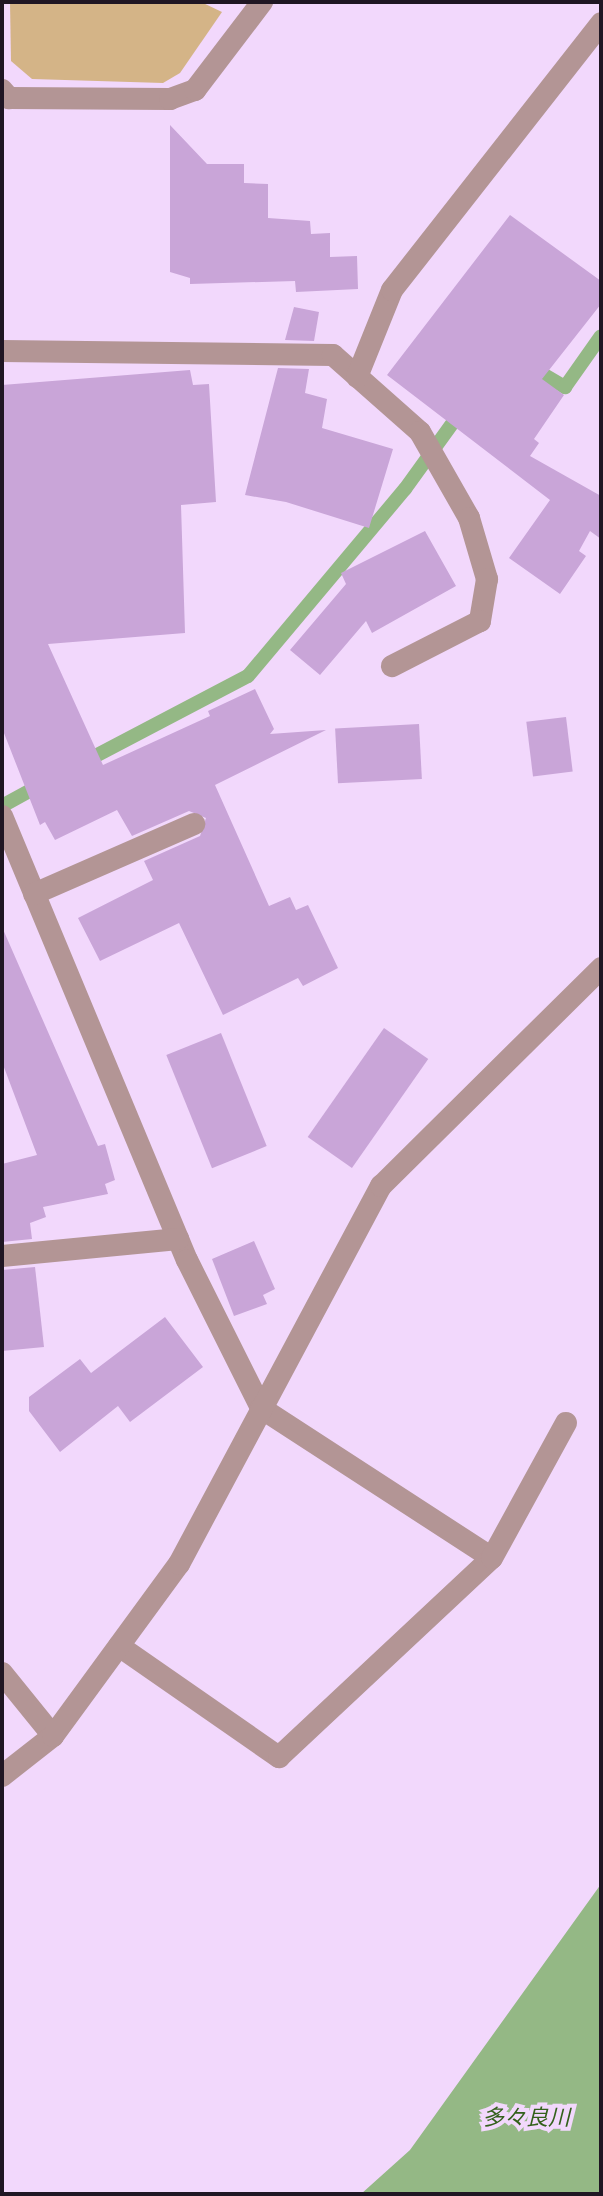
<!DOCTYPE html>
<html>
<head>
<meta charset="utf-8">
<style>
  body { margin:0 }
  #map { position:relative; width:603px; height:2196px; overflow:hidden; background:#f2d8fc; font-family:"Fira Sans Condensed","Noto Sans JP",sans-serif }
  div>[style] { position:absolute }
  .green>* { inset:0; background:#d4b487 }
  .water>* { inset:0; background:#94b885 }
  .stream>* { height:14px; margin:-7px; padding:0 7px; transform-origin:7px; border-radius:7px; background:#94b885 }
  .building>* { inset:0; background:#c9a5d8; transform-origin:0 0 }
  .minor>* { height:22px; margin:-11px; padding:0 11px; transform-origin:11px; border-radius:11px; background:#b39595 }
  span { translate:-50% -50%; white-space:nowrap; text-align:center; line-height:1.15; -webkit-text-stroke:8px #f2d8fc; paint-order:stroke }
  .water-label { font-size:22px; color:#34611c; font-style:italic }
  .frame { position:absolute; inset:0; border:4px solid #1f1623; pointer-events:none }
</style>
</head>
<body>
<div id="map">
  <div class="green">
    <i style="clip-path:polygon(10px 2px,201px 2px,222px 12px,180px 73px,163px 83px,32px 79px,11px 61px)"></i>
  </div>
  <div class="water">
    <i style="clip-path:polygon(601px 1884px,601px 2194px,361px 2194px,410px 2150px)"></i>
  </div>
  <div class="stream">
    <i style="left:529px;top:366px;width:42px;rotate:30.3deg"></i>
    <i style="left:565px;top:387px;width:62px;rotate:-54.8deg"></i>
    <i style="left:84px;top:762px;width:185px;rotate:-27.7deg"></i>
    <i style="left:248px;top:676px;width:244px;rotate:-50deg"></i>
    <i style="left:405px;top:489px;width:97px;rotate:-54.2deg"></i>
    <i style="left:2px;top:806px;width:48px;rotate:-28.7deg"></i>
  </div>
  <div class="building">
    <i style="clip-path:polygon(170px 125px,207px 164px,244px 164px,244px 183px,268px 184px,268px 218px,310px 221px,311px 234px,330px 233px,330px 257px,357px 256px,358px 289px,296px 292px,295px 281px,190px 284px,190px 278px,170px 272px)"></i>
    <i style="clip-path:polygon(510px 215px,601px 281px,601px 304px,542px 379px,564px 395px,534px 439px,539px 443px,530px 456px,601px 496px,601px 539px,590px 531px,579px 551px,586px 556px,560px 594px,509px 558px,550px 500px,387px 375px)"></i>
    <i style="clip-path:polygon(294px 307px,319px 312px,314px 341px,285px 340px)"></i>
    <i style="clip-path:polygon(278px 368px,309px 369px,305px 393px,327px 399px,322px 428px,393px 449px,369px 528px,286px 502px,245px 495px)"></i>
    <i style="clip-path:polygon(190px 370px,193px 385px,209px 384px,216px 502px,181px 505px,185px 633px,48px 644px,103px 765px,210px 716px,208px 711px,255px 689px,274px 729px,270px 734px,326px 730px,215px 785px,269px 906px,290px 897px,296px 910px,308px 905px,338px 968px,303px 986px,298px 978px,223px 1015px,179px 923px,100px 961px,78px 918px,153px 880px,144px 861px,200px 836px,206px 818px,189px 811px,132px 836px,117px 810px,55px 840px,45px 822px,40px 825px,2px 728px,2px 385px)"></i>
    <i style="clip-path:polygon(425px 531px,456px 586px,372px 633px,366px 621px,320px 675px,290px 650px,346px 584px,341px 573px)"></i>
    <i style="left:566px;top:717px;width:55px;height:40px;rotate:83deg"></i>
    <i style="left:419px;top:724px;width:55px;height:84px;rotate:87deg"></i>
    <i style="clip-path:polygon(2px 927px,98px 1146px,105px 1144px,115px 1180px,105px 1184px,108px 1194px,43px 1207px,46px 1217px,30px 1223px,32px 1239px,2px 1242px,2px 1164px,37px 1155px,2px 1062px)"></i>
    <i style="left:384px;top:1028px;width:54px;height:133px;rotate:35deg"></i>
    <i style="left:221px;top:1033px;width:122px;height:59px;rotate:68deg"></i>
    <i style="clip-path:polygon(254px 1241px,275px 1289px,263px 1295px,267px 1304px,234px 1316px,212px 1259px)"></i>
    <i style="clip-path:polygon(35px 1267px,44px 1347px,2px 1351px,2px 1270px)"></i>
    <i style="clip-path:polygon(165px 1317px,203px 1367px,130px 1422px,118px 1406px,60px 1452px,29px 1411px,29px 1397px,80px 1359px,91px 1373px)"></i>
  </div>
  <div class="minor">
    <i style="left:2px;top:90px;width:11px;rotate:49deg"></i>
    <i style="left:9px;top:98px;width:161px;rotate:0.4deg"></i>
    <i style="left:170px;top:99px;width:27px;rotate:-20deg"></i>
    <i style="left:195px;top:90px;width:111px;rotate:-52.7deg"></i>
    <i style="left:2px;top:351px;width:331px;rotate:0.7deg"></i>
    <i style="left:333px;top:355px;width:116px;rotate:41.5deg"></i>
    <i style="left:420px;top:432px;width:99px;rotate:60.3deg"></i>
    <i style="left:469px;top:518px;width:64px;rotate:73.6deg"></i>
    <i style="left:487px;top:579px;width:43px;rotate:99.5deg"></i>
    <i style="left:480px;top:621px;width:99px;rotate:152.9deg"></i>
    <i style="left:357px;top:377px;width:94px;rotate:-68.1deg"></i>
    <i style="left:392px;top:290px;width:339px;rotate:-51.9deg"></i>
    <i style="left:2px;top:816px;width:481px;rotate:67.4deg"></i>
    <i style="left:187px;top:1260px;width:165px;rotate:63.4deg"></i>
    <i style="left:261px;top:1408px;width:275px;rotate:33deg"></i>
    <i style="left:34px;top:894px;width:175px;rotate:-23.6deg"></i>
    <i style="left:2px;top:1256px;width:177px;rotate:-5.5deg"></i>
    <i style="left:119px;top:1646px;width:195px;rotate:34.8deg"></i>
    <i style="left:279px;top:1757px;width:291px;rotate:-43.1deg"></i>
    <i style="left:492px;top:1558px;width:154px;rotate:-61.3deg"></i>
    <i style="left:2px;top:1673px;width:81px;rotate:51deg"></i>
    <i style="left:2px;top:1776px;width:65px;rotate:-38.1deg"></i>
    <i style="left:53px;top:1736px;width:213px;rotate:-53.8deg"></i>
    <i style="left:179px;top:1564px;width:429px;rotate:-61.9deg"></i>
    <i style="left:381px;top:1186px;width:310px;rotate:-44.7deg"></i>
  </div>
  <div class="water-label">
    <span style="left:526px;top:2118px">多々良川</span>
  </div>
  <div class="frame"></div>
</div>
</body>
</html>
